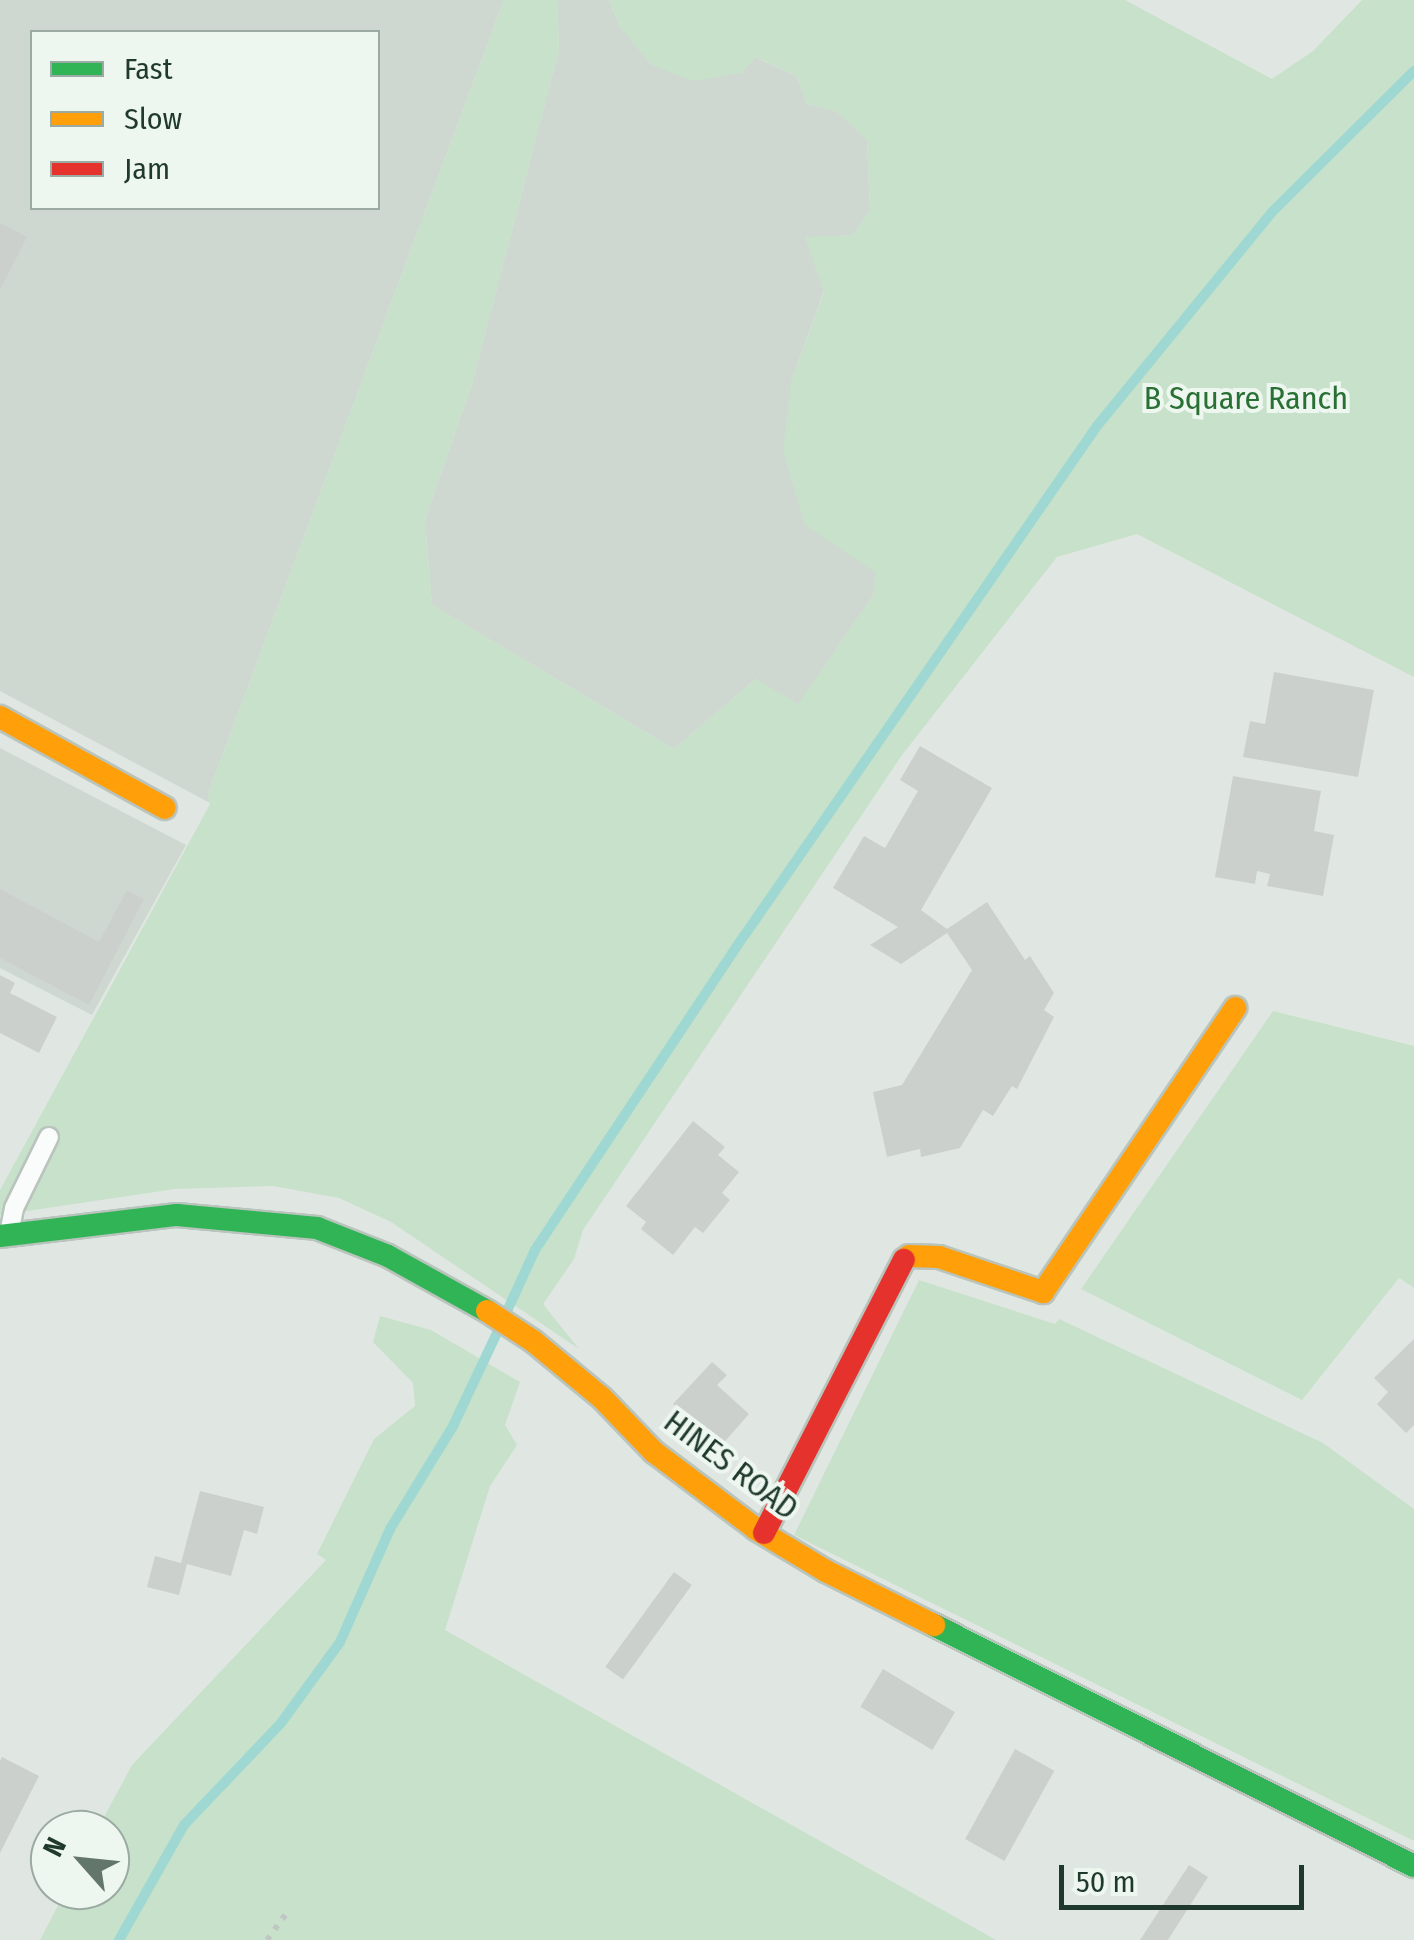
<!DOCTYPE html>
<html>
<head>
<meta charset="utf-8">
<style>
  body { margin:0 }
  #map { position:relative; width:1414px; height:1940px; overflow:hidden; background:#e0e7e2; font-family:"Fira Sans Condensed",sans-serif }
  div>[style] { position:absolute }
  .built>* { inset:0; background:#ced8d1 }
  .green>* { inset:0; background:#c8e1ca }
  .stream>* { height:10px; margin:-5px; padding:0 5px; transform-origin:5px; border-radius:5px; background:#9fd8d3 }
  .building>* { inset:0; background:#cbd0cd; transform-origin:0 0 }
  .path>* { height:6px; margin-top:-3px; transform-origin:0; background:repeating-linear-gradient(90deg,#bfc7c3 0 5px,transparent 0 13px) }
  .roads { filter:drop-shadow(2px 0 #b9c4bd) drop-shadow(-2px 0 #b9c4bd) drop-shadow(0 2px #b9c4bd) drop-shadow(0 -2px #b9c4bd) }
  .lane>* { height:18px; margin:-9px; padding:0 9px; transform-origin:9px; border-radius:9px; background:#fafbfb }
  .fast>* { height:22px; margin:-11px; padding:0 11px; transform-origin:11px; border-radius:11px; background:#30b455 }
  .slow>* { height:22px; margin:-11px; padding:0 11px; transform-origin:11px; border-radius:11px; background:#ff9f0a }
  .jam>* { height:22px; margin:-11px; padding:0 11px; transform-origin:11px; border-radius:11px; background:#e5322d }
  span { translate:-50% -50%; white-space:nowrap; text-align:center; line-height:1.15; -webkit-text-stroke:8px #eef6f0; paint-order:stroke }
  .park-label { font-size:32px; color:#297035 }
  .street-label { font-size:32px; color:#1f392c }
  .legend { position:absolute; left:30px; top:30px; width:350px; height:180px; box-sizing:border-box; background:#eef6f0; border:2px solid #9baaa2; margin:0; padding:12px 18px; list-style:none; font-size:30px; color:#1f392c }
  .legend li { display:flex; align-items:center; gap:20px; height:50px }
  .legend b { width:50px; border:2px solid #9baaa2 }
  .north { position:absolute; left:30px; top:1810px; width:100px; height:100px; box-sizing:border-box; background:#eef6f0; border:2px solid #9baaa2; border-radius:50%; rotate:297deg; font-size:28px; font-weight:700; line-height:40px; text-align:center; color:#1f392c }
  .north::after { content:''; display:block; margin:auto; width:35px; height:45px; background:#63766c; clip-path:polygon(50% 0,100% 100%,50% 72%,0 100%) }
  .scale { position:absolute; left:1059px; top:1865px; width:245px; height:45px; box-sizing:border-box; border:5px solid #1f392c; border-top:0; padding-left:12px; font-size:30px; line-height:35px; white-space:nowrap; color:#1f392c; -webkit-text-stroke:8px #eef6f0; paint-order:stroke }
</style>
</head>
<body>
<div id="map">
  <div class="built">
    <i style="clip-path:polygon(evenodd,0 0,504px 0,208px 794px,210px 803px,0 691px,0 0,32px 32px,378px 32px,378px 208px,32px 208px,32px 32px)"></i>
    <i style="clip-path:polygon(557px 0,609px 0,620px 27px,741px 73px,755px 57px,797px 76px,807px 104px,836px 111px,867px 139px,870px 210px,853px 235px,806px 238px,824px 291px,791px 382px,806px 525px,877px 573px,873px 596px,798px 705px,756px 679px,674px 749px,432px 605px,425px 520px,472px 384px,559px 50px)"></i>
    <i style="clip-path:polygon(0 748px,186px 845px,92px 1015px,0 968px)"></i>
  </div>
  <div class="green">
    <i style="clip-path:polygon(504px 0,557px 0,559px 50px,472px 384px,425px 520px,432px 605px,674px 749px,756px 679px,798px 704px,873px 596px,876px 573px,805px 525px,783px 451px,791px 382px,824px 292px,805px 237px,853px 235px,870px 210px,867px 140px,836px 111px,807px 104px,797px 76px,756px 57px,741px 73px,693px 81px,650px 64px,620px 27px,609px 0,1125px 0,1272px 79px,1313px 51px,1362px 0,1414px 0,1414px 677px,1137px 534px,1057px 557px,902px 755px,583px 1230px,574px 1259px,543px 1304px,579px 1349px,391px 1222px,339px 1198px,273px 1186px,175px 1189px,0 1215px,0 1190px,210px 804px,208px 794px)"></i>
    <i style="clip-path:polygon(1273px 1011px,1414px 1046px,1414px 1288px,1399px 1278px,1302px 1400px,1081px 1289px)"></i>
    <i style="clip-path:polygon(919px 1280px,1055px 1324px,1059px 1319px,1323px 1443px,1414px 1509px,1414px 1841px,794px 1535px)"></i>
    <i style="clip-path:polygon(380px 1316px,431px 1330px,520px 1382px,505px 1425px,517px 1445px,490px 1486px,445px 1630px,996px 1940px,40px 1940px,66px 1890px,110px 1890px,110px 1830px,97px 1830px,132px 1765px,326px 1560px,317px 1554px,374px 1439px,415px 1406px,413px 1383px,373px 1342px)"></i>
  </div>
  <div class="stream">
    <i style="left:508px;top:1309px;width:65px;rotate:-65.4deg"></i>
    <i style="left:535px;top:1250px;width:377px;rotate:-56.4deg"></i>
    <i style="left:744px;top:936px;width:620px;rotate:-55.31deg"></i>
    <i style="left:1097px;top:426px;width:276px;rotate:-50.7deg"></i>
    <i style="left:1272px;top:212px;width:200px;rotate:-44.8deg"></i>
    <i style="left:119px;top:1940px;width:132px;rotate:-60.5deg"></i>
    <i style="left:184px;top:1825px;width:141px;rotate:-46.4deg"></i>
    <i style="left:281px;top:1723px;width:100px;rotate:-53.9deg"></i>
    <i style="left:340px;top:1642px;width:124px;rotate:-66.1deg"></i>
    <i style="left:390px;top:1529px;width:121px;rotate:-58.5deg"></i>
    <i style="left:453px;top:1426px;width:103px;rotate:-64.7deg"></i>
  </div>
  <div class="building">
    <i style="clip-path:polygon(0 223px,27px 237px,0 290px)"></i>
    <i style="clip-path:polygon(1274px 672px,1374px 690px,1358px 777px,1243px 757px,1250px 721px,1265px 724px)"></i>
    <i style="clip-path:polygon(920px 746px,992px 788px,921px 910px,947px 929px,987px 902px,1025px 960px,1030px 956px,1054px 993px,1044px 1010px,1054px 1017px,1017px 1089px,1012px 1086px,993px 1116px,983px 1110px,960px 1148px,921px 1157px,920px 1149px,887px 1157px,873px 1092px,902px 1085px,972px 970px,947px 933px,901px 964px,870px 945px,898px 927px,833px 888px,864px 836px,885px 848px,918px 791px,900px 780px)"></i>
    <i style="clip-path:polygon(1233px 776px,1321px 791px,1314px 831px,1334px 835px,1323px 896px,1267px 886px,1270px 874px,1257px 871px,1255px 884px,1215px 877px)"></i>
    <i style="clip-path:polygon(0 889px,99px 942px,127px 890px,144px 899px,89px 1005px,0 958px)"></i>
    <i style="clip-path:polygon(0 975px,15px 983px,10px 993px,57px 1017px,39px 1053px,0 1033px)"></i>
    <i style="clip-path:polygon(693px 1121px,725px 1147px,718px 1155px,739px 1172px,722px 1193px,730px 1200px,703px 1233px,695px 1227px,673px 1255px,641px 1229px,646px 1222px,626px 1206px)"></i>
    <i style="clip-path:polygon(1414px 1339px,1414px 1425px,1406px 1433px,1377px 1404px,1388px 1392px,1374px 1378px)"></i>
    <i style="clip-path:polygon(712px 1362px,727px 1375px,717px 1385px,749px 1414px,720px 1447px,702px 1431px,693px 1441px,679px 1429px,688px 1418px,673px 1404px)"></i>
    <i style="clip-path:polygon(200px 1491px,264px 1507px,257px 1534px,244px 1530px,231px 1576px,187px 1564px,179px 1595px,147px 1587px,155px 1556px,181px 1563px)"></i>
    <i style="left:674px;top:1572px;width:22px;height:117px;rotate:36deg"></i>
    <i style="left:883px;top:1669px;width:84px;height:44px;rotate:31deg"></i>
    <i style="left:1015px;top:1749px;width:45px;height:103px;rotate:29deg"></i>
    <i style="clip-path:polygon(2px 1757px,39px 1776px,0 1853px,0 1761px)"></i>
    <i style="clip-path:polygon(1189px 1865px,1208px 1877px,1168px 1940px,1140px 1940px)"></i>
  </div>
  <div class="path">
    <i style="left:267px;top:1940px;width:31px;rotate:-54deg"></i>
  </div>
  <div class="roads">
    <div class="lane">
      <i style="left:9px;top:1234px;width:26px;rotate:-79deg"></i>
      <i style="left:14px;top:1208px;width:79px;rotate:-63.8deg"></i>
    </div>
    <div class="fast">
      <i style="left:0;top:1236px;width:178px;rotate:-6.8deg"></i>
      <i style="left:177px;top:1215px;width:141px;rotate:5.3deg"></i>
      <i style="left:317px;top:1228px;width:76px;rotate:21.5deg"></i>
      <i style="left:388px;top:1256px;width:113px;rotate:29.1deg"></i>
      <i style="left:934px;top:1625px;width:537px;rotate:26.66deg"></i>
    </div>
    <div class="slow">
      <i style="left:0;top:717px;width:188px;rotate:28.9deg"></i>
      <i style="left:904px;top:1260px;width:6px;rotate:-39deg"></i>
      <i style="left:909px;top:1256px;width:30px;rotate:2deg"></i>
      <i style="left:939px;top:1257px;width:110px;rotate:18.6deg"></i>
      <i style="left:1043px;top:1292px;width:343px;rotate:-55.9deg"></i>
      <i style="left:487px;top:1311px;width:55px;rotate:33.1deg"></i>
      <i style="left:533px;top:1341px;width:89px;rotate:39.6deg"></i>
      <i style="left:602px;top:1398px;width:75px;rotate:46.1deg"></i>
      <i style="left:654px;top:1452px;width:128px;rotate:37deg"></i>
      <i style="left:756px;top:1529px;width:82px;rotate:31deg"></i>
      <i style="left:826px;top:1571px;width:121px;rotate:26.6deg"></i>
    </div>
    <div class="jam">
      <i style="left:764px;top:1533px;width:307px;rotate:-62.9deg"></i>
    </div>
  </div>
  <div class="park-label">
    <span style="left:1246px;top:398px">B Square Ranch</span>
  </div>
  <div class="street-label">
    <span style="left:731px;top:1465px;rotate:37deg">HINES ROAD</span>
  </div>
  <ul class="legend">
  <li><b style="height:12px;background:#30b455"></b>Fast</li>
  <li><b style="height:12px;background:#ff9f0a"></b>Slow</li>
  <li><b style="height:12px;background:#e5322d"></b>Jam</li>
  </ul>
  <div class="north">N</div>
  <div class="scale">50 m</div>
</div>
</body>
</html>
